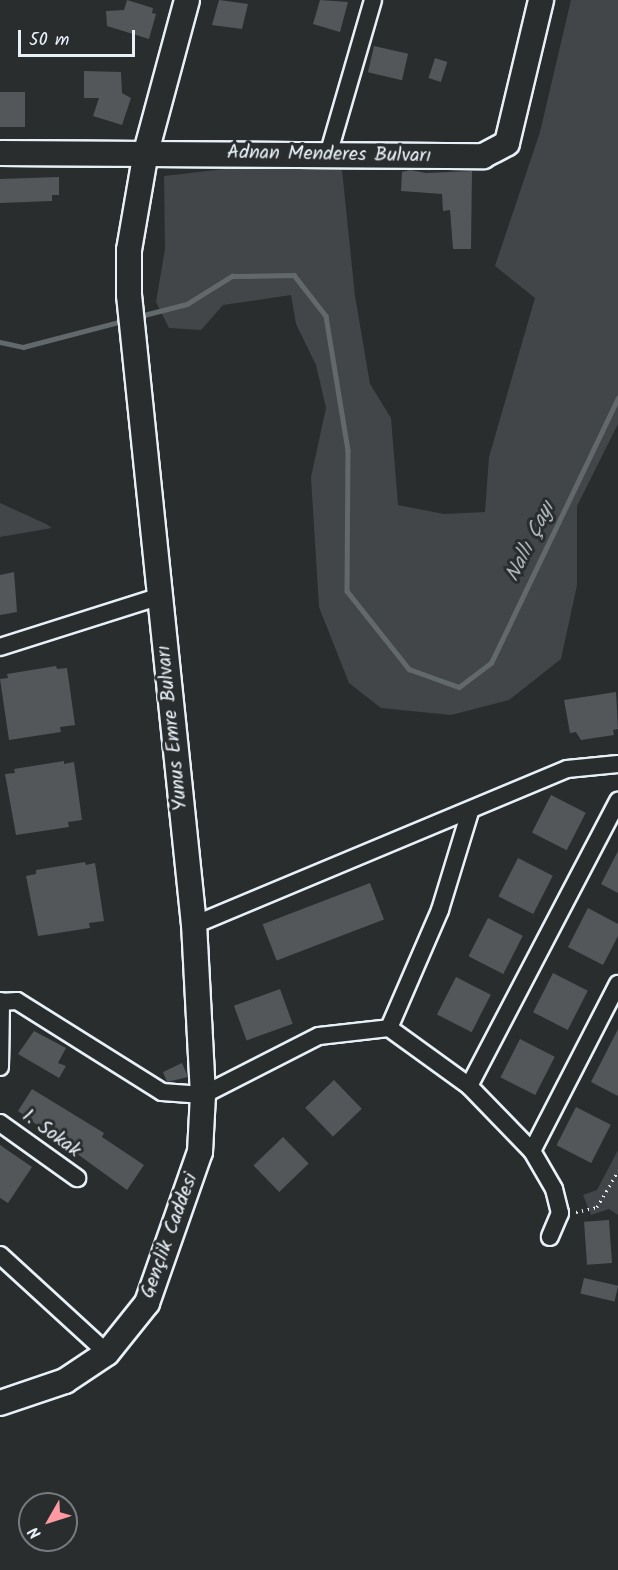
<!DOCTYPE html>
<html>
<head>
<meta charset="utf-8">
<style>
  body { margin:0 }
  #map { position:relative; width:618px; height:1570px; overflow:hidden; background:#2a2d2e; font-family:Kalam,sans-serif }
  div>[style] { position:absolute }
  .green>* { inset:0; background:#424648 }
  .stream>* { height:4.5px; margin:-2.25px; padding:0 2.25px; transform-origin:2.25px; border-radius:2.25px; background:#63686b }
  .building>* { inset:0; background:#535759; transform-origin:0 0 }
  .path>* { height:3px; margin-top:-1.5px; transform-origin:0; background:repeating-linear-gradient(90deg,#e8f1f8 0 1.5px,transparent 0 6px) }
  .roads { filter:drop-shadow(2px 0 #e8f1f8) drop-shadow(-2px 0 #e8f1f8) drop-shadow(0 2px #e8f1f8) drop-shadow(0 -2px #e8f1f8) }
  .street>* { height:16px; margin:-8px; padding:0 8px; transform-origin:8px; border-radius:8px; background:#2a2d2e }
  .secondary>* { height:24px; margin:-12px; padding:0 12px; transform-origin:12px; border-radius:12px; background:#2a2d2e }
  span { translate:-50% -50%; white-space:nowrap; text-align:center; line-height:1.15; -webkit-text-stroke:6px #2a2d2e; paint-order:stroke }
  .street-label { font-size:20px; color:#e8f1f8 }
  .water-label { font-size:21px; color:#acb3b9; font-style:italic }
  .north { position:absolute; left:18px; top:1492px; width:60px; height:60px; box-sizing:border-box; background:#2a2d2e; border:2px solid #767b7f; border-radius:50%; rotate:231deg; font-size:16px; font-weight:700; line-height:24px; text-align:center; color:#e8f1f8 }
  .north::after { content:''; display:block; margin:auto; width:21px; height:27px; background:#ff9aa2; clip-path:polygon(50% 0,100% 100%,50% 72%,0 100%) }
  .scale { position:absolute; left:18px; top:30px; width:117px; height:27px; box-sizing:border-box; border:3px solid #e8f1f8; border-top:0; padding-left:8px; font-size:18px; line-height:21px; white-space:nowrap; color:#e8f1f8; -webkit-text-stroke:4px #2a2d2e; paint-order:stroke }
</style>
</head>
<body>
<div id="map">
  <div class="green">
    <i style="clip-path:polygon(571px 0,618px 0,618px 424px,577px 506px,577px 585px,561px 659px,509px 700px,451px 715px,381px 708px,349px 683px,319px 607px,311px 477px,326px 408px,316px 365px,296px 324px,291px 295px,223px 305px,201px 330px,169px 328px,156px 302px,165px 249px,164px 176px,251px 166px,342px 170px,355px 296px,370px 384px,391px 418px,398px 505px,444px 514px,485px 512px,489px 457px,535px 298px,495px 266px,540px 132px)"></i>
    <i style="clip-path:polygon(0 503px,46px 524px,52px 528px,0 537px)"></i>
    <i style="clip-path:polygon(618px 1150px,618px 1215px,609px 1209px,591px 1215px,583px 1195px,597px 1190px)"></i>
  </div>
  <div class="stream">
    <i style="left:140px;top:316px;width:49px;rotate:-14.3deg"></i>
    <i style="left:187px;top:304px;width:53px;rotate:-31.9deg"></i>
    <i style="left:232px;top:276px;width:62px;rotate:-0.9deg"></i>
    <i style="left:294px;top:275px;width:52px;rotate:52deg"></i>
    <i style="left:326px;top:316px;width:136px;rotate:80.7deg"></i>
    <i style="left:348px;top:450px;width:141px;rotate:90.4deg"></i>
    <i style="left:347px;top:591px;width:100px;rotate:51.5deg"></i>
    <i style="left:409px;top:669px;width:53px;rotate:19.8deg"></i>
    <i style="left:459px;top:687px;width:40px;rotate:-37deg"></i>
    <i style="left:491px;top:663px;width:294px;rotate:-64.4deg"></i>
    <i style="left:0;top:342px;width:24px;rotate:12deg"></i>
    <i style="left:23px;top:347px;width:103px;rotate:-14.6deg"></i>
  </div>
  <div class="building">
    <i style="clip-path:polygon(127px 0,153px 8px,152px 13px,156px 14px,149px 39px,107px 26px,106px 11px,124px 10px)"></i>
    <i style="clip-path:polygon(219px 0,248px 4px,242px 29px,212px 25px)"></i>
    <i style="clip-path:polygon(320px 0,348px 2px,340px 32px,313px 24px)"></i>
    <i style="left:374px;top:46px;width:35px;height:27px;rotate:13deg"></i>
    <i style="left:435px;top:58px;width:13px;height:21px;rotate:18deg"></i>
    <i style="clip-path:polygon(84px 71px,121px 72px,122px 93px,131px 98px,122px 125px,93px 116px,99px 98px,84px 98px)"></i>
    <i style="left:0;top:92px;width:25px;height:35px"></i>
    <i style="clip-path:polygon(410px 170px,426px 173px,472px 171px,471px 249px,453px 249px,450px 210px,443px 211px,442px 194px,401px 191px,402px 172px)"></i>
    <i style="clip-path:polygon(59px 177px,59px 195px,52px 195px,52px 201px,0 203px,0 179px)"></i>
    <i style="clip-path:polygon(14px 572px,17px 612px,0 615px,0 575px)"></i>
    <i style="clip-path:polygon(56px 666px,57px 669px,67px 668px,75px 725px,60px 727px,61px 732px,9px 740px,0 679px,8px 678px,7px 674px)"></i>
    <i style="clip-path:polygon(616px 692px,618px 729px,613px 730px,614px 735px,581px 740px,576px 732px,570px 733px,564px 700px)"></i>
    <i style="clip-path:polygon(64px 761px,64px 764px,74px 762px,82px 820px,68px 822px,69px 827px,16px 835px,5px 774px,15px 773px,14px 769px)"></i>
    <i style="left:551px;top:795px;width:39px;height:42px;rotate:27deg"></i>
    <i style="clip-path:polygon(618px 851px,618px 893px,601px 884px)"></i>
    <i style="left:518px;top:858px;width:39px;height:43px;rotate:27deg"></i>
    <i style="clip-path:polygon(85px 862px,86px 865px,95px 863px,104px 921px,89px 923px,90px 928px,38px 936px,26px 876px,36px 874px,36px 870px)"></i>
    <i style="left:370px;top:883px;width:39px;height:115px;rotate:69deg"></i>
    <i style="clip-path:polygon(588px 908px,618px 924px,618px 936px,603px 965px,568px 947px)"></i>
    <i style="left:488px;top:918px;width:39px;height:43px;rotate:27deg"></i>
    <i style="left:553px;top:973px;width:39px;height:44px;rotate:27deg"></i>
    <i style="left:456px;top:977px;width:39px;height:42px;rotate:27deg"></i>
    <i style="left:280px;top:989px;width:37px;height:49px;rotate:70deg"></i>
    <i style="clip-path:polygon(618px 1029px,618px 1096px,591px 1082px)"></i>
    <i style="clip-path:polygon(34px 1031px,66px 1048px,58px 1063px,66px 1066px,59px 1078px,18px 1054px)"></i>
    <i style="left:520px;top:1039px;width:39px;height:43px;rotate:27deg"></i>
    <i style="clip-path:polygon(182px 1063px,188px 1077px,167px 1082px,163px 1072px)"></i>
    <i style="left:334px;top:1080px;width:40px;height:40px;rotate:46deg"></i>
    <i style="clip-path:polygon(32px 1089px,104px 1133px,102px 1137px,144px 1165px,127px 1190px,18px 1111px)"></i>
    <i style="left:576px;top:1107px;width:39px;height:43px;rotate:27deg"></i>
    <i style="left:283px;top:1137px;width:37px;height:41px;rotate:46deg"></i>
    <i style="clip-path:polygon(0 1145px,32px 1167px,8px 1203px,0 1198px)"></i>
    <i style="left:609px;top:1220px;width:43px;height:25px;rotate:86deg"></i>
    <i style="left:584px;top:1278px;width:35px;height:16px;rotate:13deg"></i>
  </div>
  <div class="path">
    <i style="left:576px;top:1212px;width:22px;rotate:-13deg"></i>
    <i style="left:597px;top:1207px;width:42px;rotate:-59.7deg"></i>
  </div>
  <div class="roads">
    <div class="street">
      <i style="left:328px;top:155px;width:161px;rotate:-73.8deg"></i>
      <i style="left:0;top:647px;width:166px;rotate:-17.6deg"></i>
      <i style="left:194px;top:925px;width:404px;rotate:-22.7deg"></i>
      <i style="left:567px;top:769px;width:51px;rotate:-5.6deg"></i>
      <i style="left:0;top:1002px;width:17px;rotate:-3deg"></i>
      <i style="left:17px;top:1001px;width:171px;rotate:32.1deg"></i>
      <i style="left:162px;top:1092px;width:41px;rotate:4.2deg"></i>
      <i style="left:203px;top:1095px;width:130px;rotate:-27deg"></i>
      <i style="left:319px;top:1036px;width:70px;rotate:-6.5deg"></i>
      <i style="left:389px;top:1028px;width:99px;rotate:35.9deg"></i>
      <i style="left:469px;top:1086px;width:91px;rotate:45.9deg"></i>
      <i style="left:532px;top:1151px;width:44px;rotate:59.9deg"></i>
      <i style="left:554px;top:1189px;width:25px;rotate:76deg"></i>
      <i style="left:560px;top:1213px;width:26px;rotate:113deg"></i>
      <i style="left:389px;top:1028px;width:129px;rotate:-66.6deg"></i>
      <i style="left:440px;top:910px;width:102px;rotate:-73deg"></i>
      <i style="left:0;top:1067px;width:66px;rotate:-89.1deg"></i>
      <i style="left:469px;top:1086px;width:322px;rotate:-62.4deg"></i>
      <i style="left:0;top:1123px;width:95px;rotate:35.5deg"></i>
      <i style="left:532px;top:1151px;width:188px;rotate:-62.8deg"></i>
      <i style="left:0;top:1255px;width:145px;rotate:42.5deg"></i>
    </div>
    <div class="secondary">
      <i style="left:0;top:153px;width:483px;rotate:0.4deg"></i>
      <i style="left:483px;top:156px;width:27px;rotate:-28deg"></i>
      <i style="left:507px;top:143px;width:147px;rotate:-76.6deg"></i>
      <i style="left:0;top:1403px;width:69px;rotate:-18.7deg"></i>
      <i style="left:65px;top:1381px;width:50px;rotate:-33.7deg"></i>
      <i style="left:107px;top:1353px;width:64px;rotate:-51.3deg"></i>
      <i style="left:147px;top:1303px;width:160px;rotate:-70.7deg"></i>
      <i style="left:200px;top:1152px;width:57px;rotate:-87deg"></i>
      <i style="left:203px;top:1095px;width:170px;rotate:-93deg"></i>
      <i style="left:194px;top:925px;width:633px;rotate:-95.89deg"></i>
      <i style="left:129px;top:295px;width:45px;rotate:-90deg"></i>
      <i style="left:129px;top:250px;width:99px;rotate:-80.2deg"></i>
      <i style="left:146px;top:152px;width:157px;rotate:-74.9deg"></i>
    </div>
  </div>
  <div class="street-label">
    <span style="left:329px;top:155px;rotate:1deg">Adnan Menderes Bulvarı</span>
    <span style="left:173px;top:728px;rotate:-96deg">Yunus Emre Bulvarı</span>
    <span style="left:51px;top:1134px;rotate:36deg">1. Sokak</span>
    <span style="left:170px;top:1236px;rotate:-70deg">Gençlik Caddesi</span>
  </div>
  <div class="water-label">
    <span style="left:531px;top:542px;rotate:-64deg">Nallı Çayı</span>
  </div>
  <div class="north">N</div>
  <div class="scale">50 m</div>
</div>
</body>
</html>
